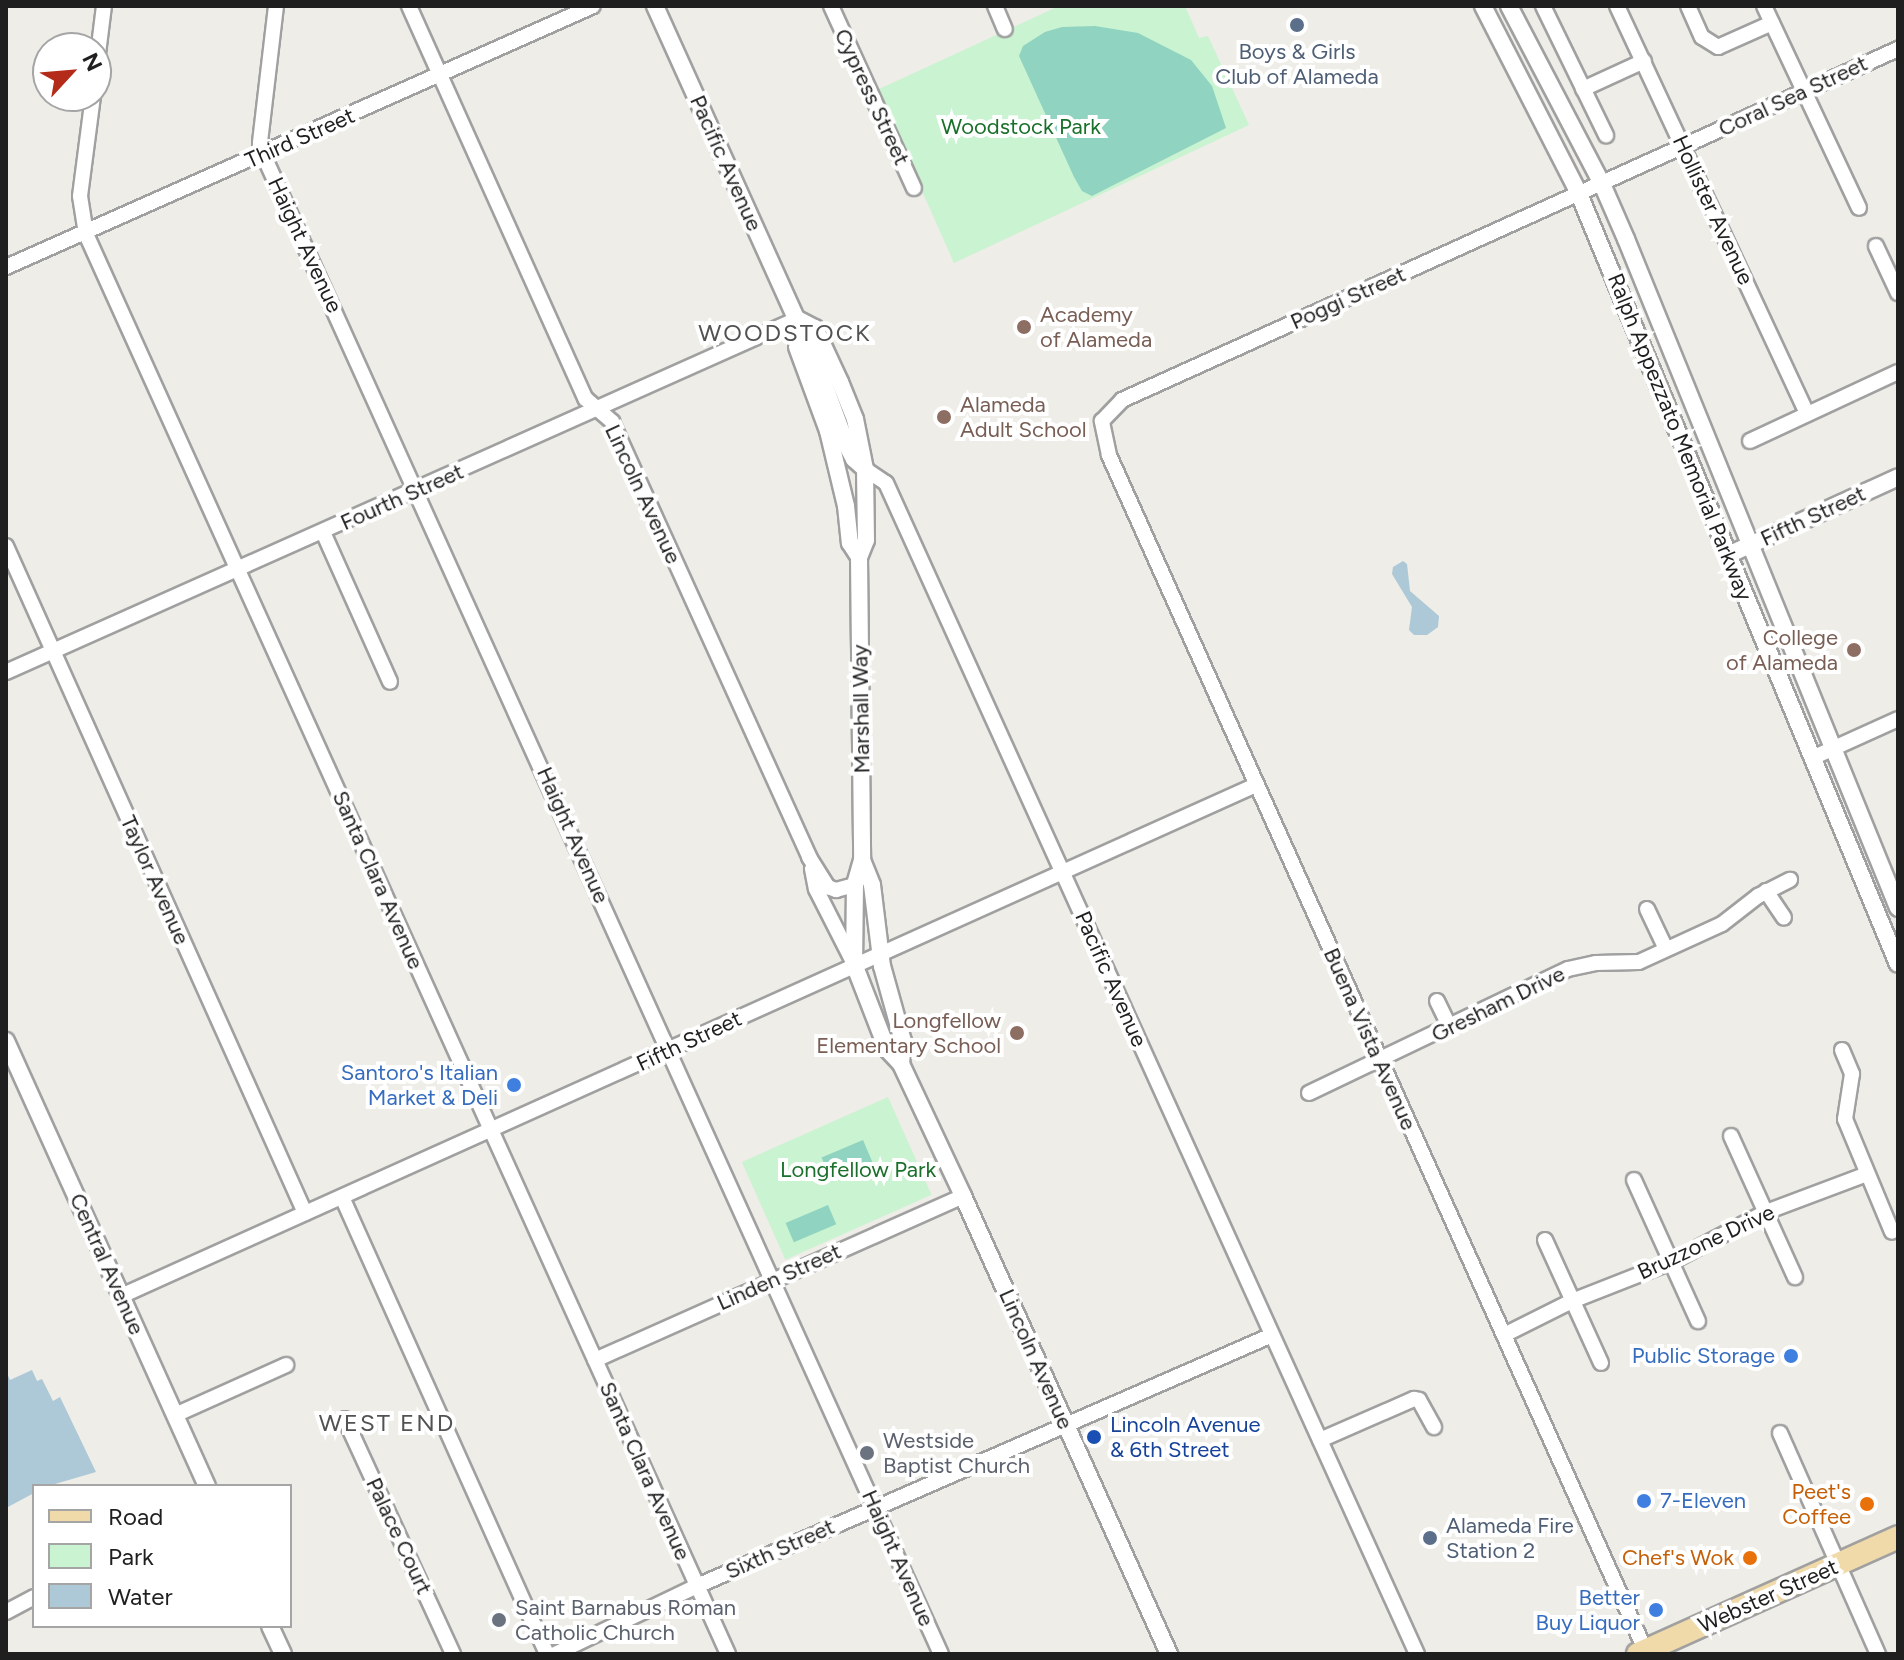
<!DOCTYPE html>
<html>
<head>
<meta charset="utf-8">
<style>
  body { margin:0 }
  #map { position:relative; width:1904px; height:1660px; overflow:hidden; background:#eeede7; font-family:Figtree,sans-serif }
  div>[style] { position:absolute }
  .park>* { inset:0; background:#c9f3d1; transform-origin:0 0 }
  .pitch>* { inset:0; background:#8fd3c0; transform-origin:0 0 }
  .water>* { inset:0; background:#adc8d6 }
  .roads { filter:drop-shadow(2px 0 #a0a0a0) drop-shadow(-2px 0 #a0a0a0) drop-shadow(0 2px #a0a0a0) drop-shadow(0 -2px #a0a0a0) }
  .minor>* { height:14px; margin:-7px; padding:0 7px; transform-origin:7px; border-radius:7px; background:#fff }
  .tertiary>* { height:16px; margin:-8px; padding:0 8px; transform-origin:8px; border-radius:8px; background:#fff }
  .primary>* { height:22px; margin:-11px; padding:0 11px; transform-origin:11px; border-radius:11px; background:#f0daaa }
  .dots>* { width:22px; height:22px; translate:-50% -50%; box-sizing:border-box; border:4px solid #fff; border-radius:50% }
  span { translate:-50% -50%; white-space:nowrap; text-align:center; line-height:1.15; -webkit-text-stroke:8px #fff; paint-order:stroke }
  .service-label { font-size:22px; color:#4e5e75 }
  .left { translate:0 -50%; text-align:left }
  .street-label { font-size:22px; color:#1f1f1f }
  .park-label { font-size:22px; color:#1a702b }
  .education-label { font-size:22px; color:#785e54 }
  .right { translate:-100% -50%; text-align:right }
  .shop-label { font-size:22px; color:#366cbe }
  .transit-label { font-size:22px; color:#164399 }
  .worship-label { font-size:22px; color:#5b616d }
  .food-label { font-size:22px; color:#c56008 }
  .neighbourhood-label { font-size:24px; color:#525252; letter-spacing:2px }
  .frame { position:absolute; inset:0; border:8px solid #1f1f1f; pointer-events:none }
  .legend { position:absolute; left:32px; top:1484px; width:260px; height:144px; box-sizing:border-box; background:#fff; border:2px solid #a5a5a5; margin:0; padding:10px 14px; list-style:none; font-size:24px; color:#1f1f1f }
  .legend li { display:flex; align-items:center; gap:16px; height:40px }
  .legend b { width:40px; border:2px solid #a5a5a5 }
  .north { position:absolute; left:32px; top:32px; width:80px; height:80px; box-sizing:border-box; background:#fff; border:2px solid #a5a5a5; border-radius:50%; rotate:64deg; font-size:22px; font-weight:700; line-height:32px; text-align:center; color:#1f1f1f }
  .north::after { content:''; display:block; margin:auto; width:28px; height:36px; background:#b42b1a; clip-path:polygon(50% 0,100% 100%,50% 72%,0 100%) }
</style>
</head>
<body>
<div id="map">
  <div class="park">
    <i style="clip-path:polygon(1059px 6px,1185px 6px,1199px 38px,1208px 36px,1249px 125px,954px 263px,877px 90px)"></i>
    <i style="left:888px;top:1097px;width:107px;height:160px;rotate:66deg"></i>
  </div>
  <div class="pitch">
    <i style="clip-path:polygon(1095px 26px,1138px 33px,1191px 60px,1212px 86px,1226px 128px,1092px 196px,1082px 191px,1074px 177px,1019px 56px,1023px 46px,1045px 32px,1062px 27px)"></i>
    <i style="left:863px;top:1140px;width:26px;height:45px;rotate:67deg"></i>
    <i style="left:828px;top:1205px;width:21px;height:46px;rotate:67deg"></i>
  </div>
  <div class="water">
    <i style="clip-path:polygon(1403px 561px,1407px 564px,1410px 591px,1439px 616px,1438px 627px,1427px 635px,1414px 635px,1409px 630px,1412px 607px,1392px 574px,1393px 567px)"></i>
    <i style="clip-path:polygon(32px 1370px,37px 1381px,42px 1379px,53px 1401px,60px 1397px,96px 1472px,48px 1486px,34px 1486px,34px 1493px,6px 1508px,6px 1371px,10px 1380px)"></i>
  </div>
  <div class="roads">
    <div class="minor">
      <i style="left:276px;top:6px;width:138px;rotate:96.7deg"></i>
      <i style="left:260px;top:143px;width:11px;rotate:75deg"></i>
      <i style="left:263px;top:154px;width:1646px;rotate:65.68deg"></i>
      <i style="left:409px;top:6px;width:431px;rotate:65.8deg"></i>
      <i style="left:586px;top:399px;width:35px;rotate:41deg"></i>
      <i style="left:612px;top:422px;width:478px;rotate:65.6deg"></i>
      <i style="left:809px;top:857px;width:36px;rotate:58deg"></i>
      <i style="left:828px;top:887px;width:9px;rotate:21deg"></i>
      <i style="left:836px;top:890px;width:20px;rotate:-15deg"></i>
      <i style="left:831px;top:6px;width:200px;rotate:65.5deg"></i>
      <i style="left:995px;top:6px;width:25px;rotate:67deg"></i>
      <i style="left:1543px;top:6px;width:144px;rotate:64deg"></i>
      <i style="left:1617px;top:6px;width:450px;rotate:65deg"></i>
      <i style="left:1688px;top:6px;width:34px;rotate:66deg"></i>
      <i style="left:1702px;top:37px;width:19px;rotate:32deg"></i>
      <i style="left:1718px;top:47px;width:59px;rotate:-24deg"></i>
      <i style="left:1764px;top:6px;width:223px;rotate:64.8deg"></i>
      <i style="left:96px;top:70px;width:64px;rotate:-82.9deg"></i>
      <i style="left:1583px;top:89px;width:67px;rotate:-24.7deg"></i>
      <i style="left:93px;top:96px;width:101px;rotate:97.4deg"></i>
      <i style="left:80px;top:196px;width:38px;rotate:81deg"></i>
      <i style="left:86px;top:234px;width:1558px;rotate:65.67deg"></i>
      <i style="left:1876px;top:246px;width:52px;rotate:64.9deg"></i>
      <i style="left:6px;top:267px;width:642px;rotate:-23.97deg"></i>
      <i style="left:1750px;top:441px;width:163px;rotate:-25deg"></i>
      <i style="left:865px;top:469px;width:25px;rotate:34deg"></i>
      <i style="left:886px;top:483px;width:1286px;rotate:65.61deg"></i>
      <i style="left:323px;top:532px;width:164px;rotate:65.9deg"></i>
      <i style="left:6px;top:546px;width:731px;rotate:65.85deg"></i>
      <i style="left:6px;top:672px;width:866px;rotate:-24.05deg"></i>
      <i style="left:1812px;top:758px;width:94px;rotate:-24.4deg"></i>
      <i style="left:812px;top:869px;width:20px;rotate:79deg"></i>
      <i style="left:816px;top:889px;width:84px;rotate:63.1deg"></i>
      <i style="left:1766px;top:891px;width:32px;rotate:56deg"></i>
      <i style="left:1647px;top:909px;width:44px;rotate:64.6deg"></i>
      <i style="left:1437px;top:1001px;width:30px;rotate:64deg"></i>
      <i style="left:1842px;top:1050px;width:26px;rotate:67deg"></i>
      <i style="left:1852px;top:1074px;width:46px;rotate:98.8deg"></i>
      <i style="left:1845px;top:1119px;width:122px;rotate:67.4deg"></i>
      <i style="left:1309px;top:1093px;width:287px;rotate:-25.6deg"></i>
      <i style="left:1568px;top:969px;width:29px;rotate:-12deg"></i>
      <i style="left:1596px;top:963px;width:43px;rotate:-1.3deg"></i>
      <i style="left:1639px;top:962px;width:91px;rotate:-24.6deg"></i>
      <i style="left:1722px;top:924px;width:46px;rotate:-37.9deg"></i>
      <i style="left:1758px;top:896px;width:36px;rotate:-27deg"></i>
      <i style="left:1731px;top:1136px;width:155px;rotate:65.6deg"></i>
      <i style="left:1634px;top:1180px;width:155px;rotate:65.6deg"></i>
      <i style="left:342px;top:1197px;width:501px;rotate:65.84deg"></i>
      <i style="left:1545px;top:1240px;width:135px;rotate:65.5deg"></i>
      <i style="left:121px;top:1296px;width:1245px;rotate:-24.24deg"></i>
      <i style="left:1504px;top:1335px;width:76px;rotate:-26.6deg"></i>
      <i style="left:1572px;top:1301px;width:106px;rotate:-21.5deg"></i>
      <i style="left:1671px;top:1262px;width:107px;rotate:-27.8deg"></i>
      <i style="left:1766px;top:1212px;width:108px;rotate:-20.6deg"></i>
      <i style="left:595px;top:1360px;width:403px;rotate:-24deg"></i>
      <i style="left:175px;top:1415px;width:122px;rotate:-24.2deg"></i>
      <i style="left:345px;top:1419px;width:259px;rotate:65.3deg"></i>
      <i style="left:1780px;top:1433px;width:242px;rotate:66.1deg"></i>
      <i style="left:1320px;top:1440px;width:103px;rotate:-23.6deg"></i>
      <i style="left:1414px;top:1399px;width:5px;rotate:11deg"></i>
      <i style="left:1419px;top:1400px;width:31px;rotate:61deg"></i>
      <i style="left:6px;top:1612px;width:32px;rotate:-28deg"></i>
      <i style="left:555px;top:1654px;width:157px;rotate:-25.6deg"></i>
      <i style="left:697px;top:1586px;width:627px;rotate:-23.58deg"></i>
      <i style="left:1647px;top:1654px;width:1314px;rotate:-114.17deg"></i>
      <i style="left:1109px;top:455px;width:35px;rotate:-102deg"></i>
      <i style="left:1102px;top:421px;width:29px;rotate:-46deg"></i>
      <i style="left:1122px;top:400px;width:852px;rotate:-24.34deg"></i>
    </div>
    <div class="tertiary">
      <i style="left:655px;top:6px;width:394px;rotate:65.7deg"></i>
      <i style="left:817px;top:365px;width:84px;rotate:69.8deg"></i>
      <i style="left:846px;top:444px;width:17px;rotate:62deg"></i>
      <i style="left:854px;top:459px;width:15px;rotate:42deg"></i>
      <i style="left:1483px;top:6px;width:211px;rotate:62.9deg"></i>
      <i style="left:1579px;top:194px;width:833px;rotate:67.5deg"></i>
      <i style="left:1509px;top:6px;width:201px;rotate:62.4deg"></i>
      <i style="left:1602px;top:184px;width:60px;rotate:66.4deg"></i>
      <i style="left:1626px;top:239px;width:722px;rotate:67.87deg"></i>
      <i style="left:797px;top:319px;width:20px;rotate:27deg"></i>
      <i style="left:815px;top:328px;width:60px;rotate:65.2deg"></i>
      <i style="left:840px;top:382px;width:40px;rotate:68deg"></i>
      <i style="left:855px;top:419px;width:51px;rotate:78.7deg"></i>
      <i style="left:865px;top:469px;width:71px;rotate:89.2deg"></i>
      <i style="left:866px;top:540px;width:18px;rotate:112deg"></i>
      <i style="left:859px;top:557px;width:303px;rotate:89.4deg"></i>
      <i style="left:862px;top:860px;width:26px;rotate:106deg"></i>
      <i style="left:855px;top:885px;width:79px;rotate:90.7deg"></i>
      <i style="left:854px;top:964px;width:91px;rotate:68.8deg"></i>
      <i style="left:887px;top:1049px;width:21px;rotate:47deg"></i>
      <i style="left:901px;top:1064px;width:146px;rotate:64.8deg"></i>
      <i style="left:963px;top:1196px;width:502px;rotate:65.78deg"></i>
      <i style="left:797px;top:347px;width:90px;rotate:69.7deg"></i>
      <i style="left:828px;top:431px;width:77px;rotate:76.5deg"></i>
      <i style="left:846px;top:506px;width:37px;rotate:84deg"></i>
      <i style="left:850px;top:543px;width:17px;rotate:57deg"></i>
      <i style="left:1728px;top:555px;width:187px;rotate:-24.6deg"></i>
      <i style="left:862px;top:860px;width:27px;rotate:68deg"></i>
      <i style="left:872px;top:885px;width:82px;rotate:83deg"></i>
      <i style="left:882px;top:966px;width:78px;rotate:74.4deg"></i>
      <i style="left:903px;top:1041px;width:23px;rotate:95deg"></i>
      <i style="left:6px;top:1041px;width:488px;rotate:65.7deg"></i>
      <i style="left:270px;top:1626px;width:31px;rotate:65deg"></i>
    </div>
    <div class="primary">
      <i style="left:1638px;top:1654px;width:285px;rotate:-24.2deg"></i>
    </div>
  </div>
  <div class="dots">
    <i style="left:1297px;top:25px;background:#5c6f8a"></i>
    <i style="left:1024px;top:327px;background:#8d6e63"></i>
    <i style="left:944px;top:417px;background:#8d6e63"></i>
    <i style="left:1854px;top:650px;background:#8d6e63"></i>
    <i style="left:1017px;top:1033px;background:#8d6e63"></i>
    <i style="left:514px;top:1085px;background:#3f7fe0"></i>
    <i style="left:1791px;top:1356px;background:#3f7fe0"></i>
    <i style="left:1094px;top:1437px;background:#1a4fb4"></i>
    <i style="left:867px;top:1453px;background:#6b7280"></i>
    <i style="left:1644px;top:1501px;background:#3f7fe0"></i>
    <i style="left:1867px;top:1504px;background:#e8710a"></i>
    <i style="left:1430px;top:1538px;background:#5c6f8a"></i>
    <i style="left:1750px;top:1558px;background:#e8710a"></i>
    <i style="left:1656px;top:1610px;background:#3f7fe0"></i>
    <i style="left:499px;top:1620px;background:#6b7280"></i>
  </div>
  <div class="service-label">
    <span style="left:1297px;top:64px">Boys &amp; Girls<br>Club of Alameda</span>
    <span class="left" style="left:1446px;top:1538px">Alameda Fire<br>Station 2</span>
  </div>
  <div class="street-label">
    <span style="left:1793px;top:96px;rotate:-25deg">Coral Sea Street</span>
    <span style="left:872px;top:97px;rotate:65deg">Cypress Street</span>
    <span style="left:300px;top:138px;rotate:-24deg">Third Street</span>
    <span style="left:726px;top:163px;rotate:66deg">Pacific Avenue</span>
    <span style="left:1713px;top:210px;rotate:65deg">Hollister Avenue</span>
    <span style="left:305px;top:245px;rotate:65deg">Haight Avenue</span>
    <span style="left:1348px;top:298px;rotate:-24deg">Poggi Street</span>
    <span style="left:1680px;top:437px;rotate:68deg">Ralph Appezzato Memorial Parkway</span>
    <span style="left:643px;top:494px;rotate:65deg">Lincoln Avenue</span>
    <span style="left:402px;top:497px;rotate:-24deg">Fourth Street</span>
    <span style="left:1813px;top:516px;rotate:-25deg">Fifth Street</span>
    <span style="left:861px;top:709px;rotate:-91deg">Marshall Way</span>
    <span style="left:573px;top:835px;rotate:66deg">Haight Avenue</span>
    <span style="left:155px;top:880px;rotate:66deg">Taylor Avenue</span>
    <span style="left:378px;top:880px;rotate:66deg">Santa Clara Avenue</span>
    <span style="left:1111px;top:979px;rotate:66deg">Pacific Avenue</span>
    <span style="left:1498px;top:1004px;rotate:-26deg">Gresham Drive</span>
    <span style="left:1370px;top:1039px;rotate:66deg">Buena Vista Avenue</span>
    <span style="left:689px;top:1041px;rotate:-25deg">Fifth Street</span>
    <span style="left:1706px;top:1242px;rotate:-25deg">Bruzzone Drive</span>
    <span style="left:107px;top:1264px;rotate:66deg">Central Avenue</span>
    <span style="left:779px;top:1277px;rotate:-24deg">Linden Street</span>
    <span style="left:1036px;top:1359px;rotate:66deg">Lincoln Avenue</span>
    <span style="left:645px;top:1471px;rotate:66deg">Santa Clara Avenue</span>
    <span style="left:399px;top:1536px;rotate:65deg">Palace Court</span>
    <span style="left:780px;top:1549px;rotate:-24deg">Sixth Street</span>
    <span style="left:898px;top:1558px;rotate:66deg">Haight Avenue</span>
    <span style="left:1768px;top:1596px;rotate:-24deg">Webster Street</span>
  </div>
  <div class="park-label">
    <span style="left:1021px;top:127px">Woodstock Park</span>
    <span style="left:858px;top:1170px">Longfellow Park</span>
  </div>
  <div class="education-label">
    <span class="left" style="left:1040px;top:327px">Academy<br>of Alameda</span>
    <span class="left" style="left:960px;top:417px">Alameda<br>Adult School</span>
    <span class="right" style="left:1838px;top:650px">College<br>of Alameda</span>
    <span class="right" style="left:1001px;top:1033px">Longfellow<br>Elementary School</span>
  </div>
  <div class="shop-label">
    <span class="right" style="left:498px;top:1085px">Santoro's Italian<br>Market &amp; Deli</span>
    <span class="right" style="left:1775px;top:1356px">Public Storage</span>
    <span class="left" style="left:1660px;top:1501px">7-Eleven</span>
    <span class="right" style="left:1640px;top:1610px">Better<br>Buy Liquor</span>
  </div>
  <div class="transit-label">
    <span class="left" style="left:1110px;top:1437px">Lincoln Avenue<br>&amp; 6th Street</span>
  </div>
  <div class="worship-label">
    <span class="left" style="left:883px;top:1453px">Westside<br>Baptist Church</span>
    <span class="left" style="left:515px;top:1620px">Saint Barnabus Roman<br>Catholic Church</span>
  </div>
  <div class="food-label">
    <span class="right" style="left:1851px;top:1504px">Peet's<br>Coffee</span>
    <span class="right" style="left:1734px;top:1558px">Chef's Wok</span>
  </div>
  <div class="neighbourhood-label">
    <span style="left:785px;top:333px">WOODSTOCK</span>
    <span style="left:387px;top:1423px">WEST END</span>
  </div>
  <div class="frame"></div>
  <ul class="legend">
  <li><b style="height:10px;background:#f0daaa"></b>Road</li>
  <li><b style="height:22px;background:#c9f3d1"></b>Park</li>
  <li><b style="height:22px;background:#adc8d6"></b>Water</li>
  </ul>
  <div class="north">N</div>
</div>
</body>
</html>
